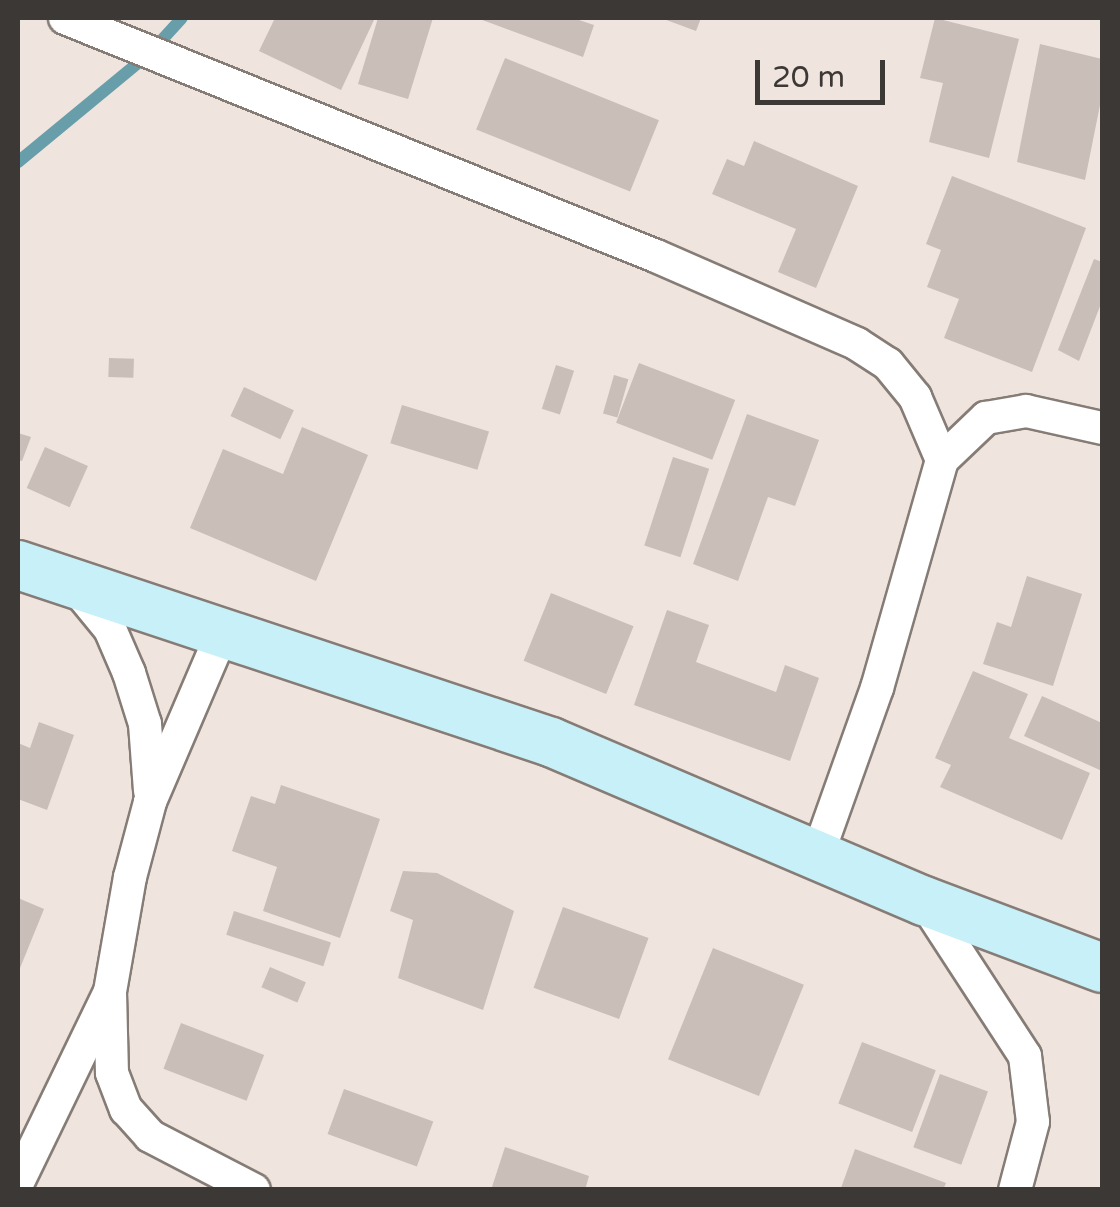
<!DOCTYPE html>
<html>
<head>
<meta charset="utf-8">
<style>
  body { margin:0 }
  #map { position:relative; width:1120px; height:1207px; overflow:hidden; background:#efe4de; font-family:"Varela Round",sans-serif }
  div>[style] { position:absolute }
  .stream>* { height:12px; margin:-6px; padding:0 6px; transform-origin:6px; border-radius:6px; background:#679eaa }
  .building>* { inset:0; background:#c9beb8; transform-origin:0 0 }
  .roads { filter:drop-shadow(2px 0 #867c76) drop-shadow(-2px 0 #867c76) drop-shadow(0 2px #867c76) drop-shadow(0 -2px #867c76) }
  .street>* { height:32px; margin:-16px; padding:0 16px; transform-origin:16px; border-radius:16px; background:#fff }
  .secondary>* { height:48px; margin:-24px; padding:0 24px; transform-origin:24px; border-radius:24px; background:#c8f0f8 }
  span { translate:-50% -50%; white-space:nowrap; text-align:center; line-height:1.15; -webkit-text-stroke:8px #efe4de; paint-order:stroke }
  .frame { position:absolute; inset:0; border:20px solid #3c3835; pointer-events:none }
  .scale { position:absolute; left:755px; top:60px; width:130px; height:45px; box-sizing:border-box; border:5px solid #3c3835; border-top:0; padding-left:12px; font-size:30px; line-height:35px; white-space:nowrap; color:#3c3835; -webkit-text-stroke:8px #efe4de; paint-order:stroke }
</style>
</head>
<body>
<div id="map">
  <div class="stream">
    <i style="left:18px;top:162px;width:171px;rotate:-39.5deg"></i>
    <i style="left:150px;top:53px;width:47px;rotate:-47.6deg"></i>
  </div>
  <div class="building">
    <i style="clip-path:polygon(275px 18px,368px 18px,374px 20px,341px 90px,259px 51px)"></i>
    <i style="clip-path:polygon(378px 18px,433px 18px,408px 99px,358px 84px)"></i>
    <i style="clip-path:polygon(477px 18px,573px 18px,594px 25px,583px 57px)"></i>
    <i style="clip-path:polygon(661px 18px,701px 18px,696px 31px)"></i>
    <i style="clip-path:polygon(935px 18px,1019px 39px,989px 158px,929px 142px,943px 83px,920px 78px)"></i>
    <i style="clip-path:polygon(1040px 44px,1102px 59px,1102px 95px,1085px 180px,1017px 162px)"></i>
    <i style="left:505px;top:58px;width:166px;height:77px;rotate:22deg"></i>
    <i style="clip-path:polygon(754px 141px,858px 186px,816px 288px,778px 272px,796px 229px,712px 194px,727px 159px,744px 166px)"></i>
    <i style="clip-path:polygon(952px 176px,1086px 228px,1032px 372px,944px 338px,959px 299px,927px 287px,941px 250px,926px 244px)"></i>
    <i style="clip-path:polygon(1094px 259px,1102px 262px,1102px 301px,1079px 361px,1058px 350px)"></i>
    <i style="left:109px;top:358px;width:25px;height:19px;rotate:2deg"></i>
    <i style="left:639px;top:363px;width:103px;height:64px;rotate:21deg"></i>
    <i style="left:556px;top:365px;width:19px;height:46px;rotate:18deg"></i>
    <i style="left:614px;top:375px;width:15px;height:40px;rotate:16deg"></i>
    <i style="left:244px;top:387px;width:55px;height:32px;rotate:25deg"></i>
    <i style="left:402px;top:405px;width:91px;height:40px;rotate:17deg"></i>
    <i style="clip-path:polygon(747px 414px,819px 440px,795px 506px,768px 497px,738px 581px,693px 564px)"></i>
    <i style="clip-path:polygon(302px 427px,368px 455px,316px 581px,190px 528px,223px 449px,283px 474px)"></i>
    <i style="clip-path:polygon(18px 433px,31px 437px,22px 461px,18px 460px)"></i>
    <i style="left:45px;top:447px;width:47px;height:45px;rotate:24deg"></i>
    <i style="left:673px;top:457px;width:38px;height:93px;rotate:18deg"></i>
    <i style="clip-path:polygon(1027px 576px,1082px 594px,1053px 686px,983px 664px,997px 622px,1011px 627px)"></i>
    <i style="left:551px;top:593px;width:89px;height:73px;rotate:22deg"></i>
    <i style="clip-path:polygon(667px 610px,709px 625px,696px 662px,776px 692px,785px 665px,819px 678px,790px 761px,634px 705px)"></i>
    <i style="clip-path:polygon(973px 671px,1028px 694px,1009px 738px,1090px 773px,1062px 840px,940px 787px,951px 765px,935px 758px)"></i>
    <i style="clip-path:polygon(1042px 696px,1102px 723px,1102px 771px,1024px 736px)"></i>
    <i style="clip-path:polygon(39px 722px,74px 735px,47px 810px,18px 799px,18px 743px,30px 748px)"></i>
    <i style="clip-path:polygon(281px 785px,380px 819px,340px 938px,263px 911px,277px 867px,232px 851px,251px 796px,275px 804px)"></i>
    <i style="clip-path:polygon(403px 871px,437px 873px,514px 911px,483px 1010px,398px 978px,413px 920px,390px 911px)"></i>
    <i style="clip-path:polygon(18px 898px,44px 909px,18px 973px)"></i>
    <i style="left:563px;top:907px;width:91px;height:86px;rotate:20deg"></i>
    <i style="left:234px;top:911px;width:102px;height:25px;rotate:18deg"></i>
    <i style="left:713px;top:948px;width:98px;height:120px;rotate:22deg"></i>
    <i style="left:270px;top:967px;width:39px;height:22px;rotate:23deg"></i>
    <i style="left:181px;top:1023px;width:89px;height:49px;rotate:21deg"></i>
    <i style="left:862px;top:1042px;width:79px;height:66px;rotate:21deg"></i>
    <i style="left:940px;top:1074px;width:51px;height:78px;rotate:20deg"></i>
    <i style="left:344px;top:1089px;width:95px;height:48px;rotate:20deg"></i>
    <i style="clip-path:polygon(505px 1147px,589px 1176px,585px 1190px,491px 1190px)"></i>
    <i style="clip-path:polygon(855px 1149px,946px 1183px,943px 1190px,841px 1188px)"></i>
  </div>
  <div class="roads">
    <div class="street">
      <i style="left:65px;top:18px;width:637px;rotate:21.94deg"></i>
      <i style="left:656px;top:256px;width:219px;rotate:23.6deg"></i>
      <i style="left:857px;top:344px;width:37px;rotate:33deg"></i>
      <i style="left:888px;top:364px;width:43px;rotate:50.7deg"></i>
      <i style="left:915px;top:397px;width:69px;rotate:66.8deg"></i>
      <i style="left:942px;top:460px;width:237px;rotate:105.9deg"></i>
      <i style="left:877px;top:688px;width:176px;rotate:109.6deg"></i>
      <i style="left:942px;top:460px;width:61px;rotate:-43.7deg"></i>
      <i style="left:986px;top:418px;width:41px;rotate:-9.9deg"></i>
      <i style="left:1026px;top:411px;width:78px;rotate:12.6deg"></i>
      <i style="left:74px;top:585px;width:57px;rotate:50.7deg"></i>
      <i style="left:110px;top:629px;width:48px;rotate:66.6deg"></i>
      <i style="left:129px;top:673px;width:53px;rotate:72.6deg"></i>
      <i style="left:145px;top:724px;width:67px;rotate:85.7deg"></i>
      <i style="left:224px;top:629px;width:188px;rotate:113.2deg"></i>
      <i style="left:150px;top:802px;width:78px;rotate:104.9deg"></i>
      <i style="left:130px;top:877px;width:117px;rotate:99.9deg"></i>
      <i style="left:110px;top:992px;width:81px;rotate:88.6deg"></i>
      <i style="left:112px;top:1073px;width:39px;rotate:69deg"></i>
      <i style="left:126px;top:1109px;width:36px;rotate:48deg"></i>
      <i style="left:150px;top:1136px;width:117px;rotate:27.4deg"></i>
      <i style="left:924px;top:901px;width:185px;rotate:56.9deg"></i>
      <i style="left:1025px;top:1056px;width:66px;rotate:83.1deg"></i>
      <i style="left:1033px;top:1122px;width:70px;rotate:104.8deg"></i>
      <i style="left:18px;top:1182px;width:207px;rotate:-64.2deg"></i>
    </div>
    <div class="secondary">
      <i style="left:18px;top:565px;width:562px;rotate:18.37deg"></i>
      <i style="left:551px;top:742px;width:405px;rotate:23.1deg"></i>
      <i style="left:924px;top:901px;width:190px;rotate:20.6deg"></i>
    </div>
  </div>
  <div class="frame"></div>
  <div class="scale">20 m</div>
</div>
</body>
</html>
